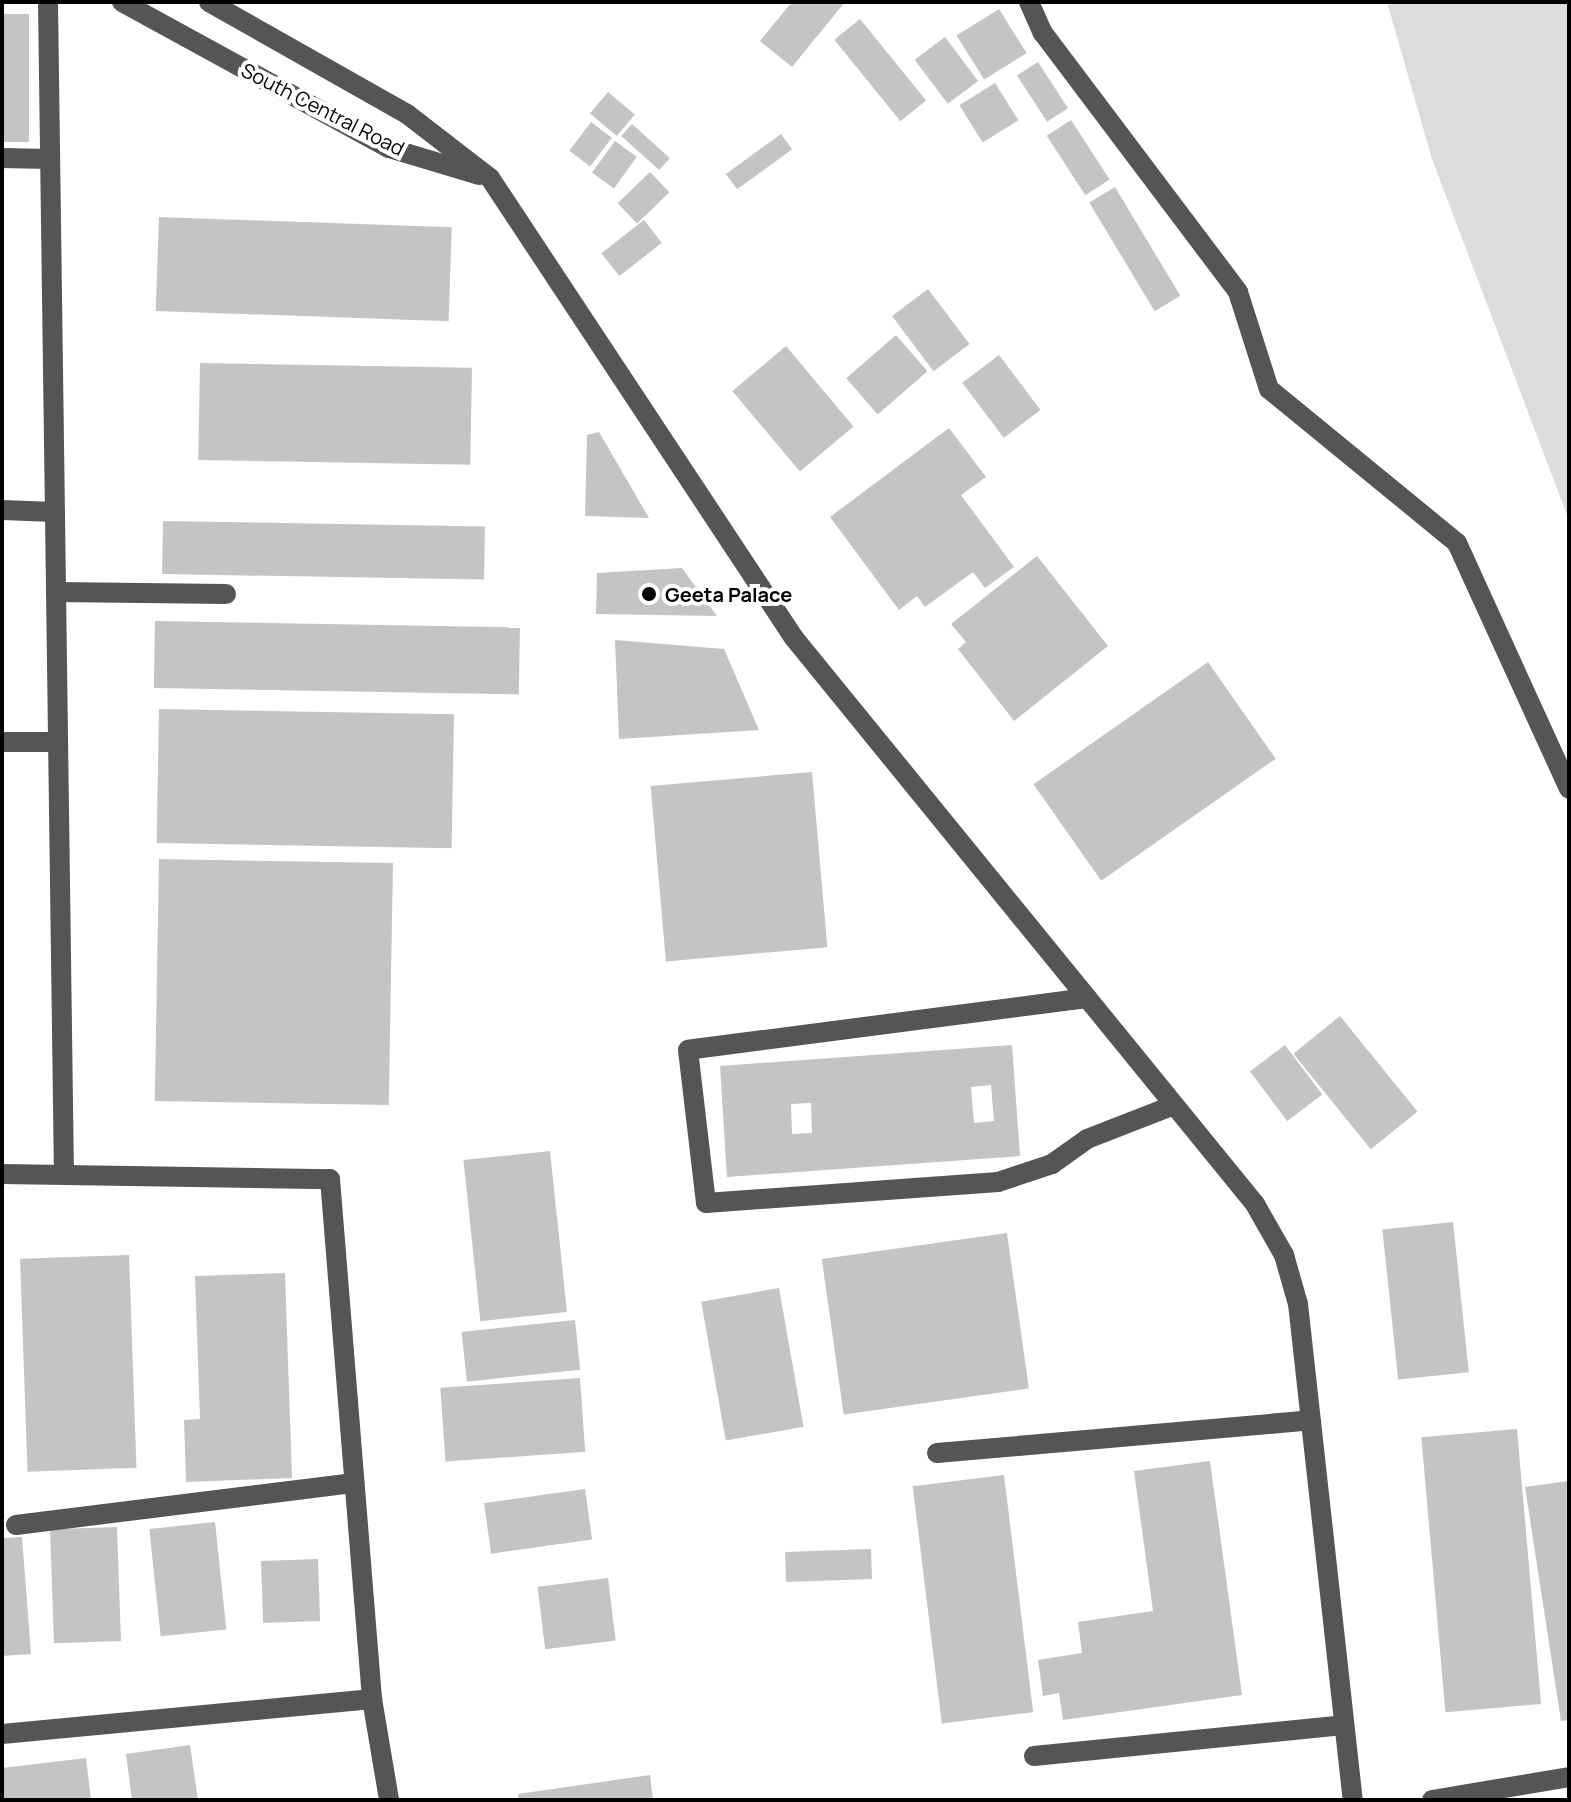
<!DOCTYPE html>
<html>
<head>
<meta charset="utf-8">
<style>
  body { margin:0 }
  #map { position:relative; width:1571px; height:1802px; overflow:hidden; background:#fff; font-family:Manrope,sans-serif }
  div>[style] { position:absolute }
  .green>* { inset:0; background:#dcdcdc }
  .building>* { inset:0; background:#c4c4c4; transform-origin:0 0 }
  .minor>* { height:20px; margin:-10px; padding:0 10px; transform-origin:10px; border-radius:10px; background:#555 }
  .dots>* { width:22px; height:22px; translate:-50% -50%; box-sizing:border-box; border:4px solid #fff; border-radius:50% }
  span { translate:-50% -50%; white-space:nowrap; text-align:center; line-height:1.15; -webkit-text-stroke:8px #fff; paint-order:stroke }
  .street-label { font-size:20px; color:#000 }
  .poi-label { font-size:20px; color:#000; font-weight:700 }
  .left { translate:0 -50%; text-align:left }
  .frame { position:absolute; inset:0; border:4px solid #000; pointer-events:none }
</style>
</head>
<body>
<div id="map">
  <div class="green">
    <i style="clip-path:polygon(1387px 2px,1569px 2px,1569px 520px,1432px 159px)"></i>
  </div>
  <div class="building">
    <i style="clip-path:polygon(792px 2px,845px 2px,792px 67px,760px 41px)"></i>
    <i style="left:999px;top:9px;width:52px;height:50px;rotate:58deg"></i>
    <i style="left:2px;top:14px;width:27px;height:128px"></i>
    <i style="left:860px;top:19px;width:105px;height:33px;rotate:51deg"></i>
    <i style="left:945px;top:37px;width:55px;height:38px;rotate:53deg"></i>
    <i style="left:1038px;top:62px;width:55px;height:25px;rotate:57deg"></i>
    <i style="left:995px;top:83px;width:44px;height:42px;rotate:58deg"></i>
    <i style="left:608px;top:92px;width:35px;height:28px;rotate:40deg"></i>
    <i style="left:1071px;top:120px;width:71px;height:29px;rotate:57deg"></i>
    <i style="left:591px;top:122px;width:26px;height:36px;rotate:37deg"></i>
    <i style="left:632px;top:124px;width:51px;height:16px;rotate:42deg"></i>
    <i style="left:781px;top:134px;width:19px;height:68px;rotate:54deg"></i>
    <i style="left:615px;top:141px;width:27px;height:39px;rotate:36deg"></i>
    <i style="left:650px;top:172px;width:28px;height:45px;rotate:46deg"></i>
    <i style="left:1115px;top:187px;width:127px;height:30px;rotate:59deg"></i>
    <i style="left:159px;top:217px;width:293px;height:94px;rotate:2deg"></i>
    <i style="left:644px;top:220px;width:29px;height:54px;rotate:52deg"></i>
    <i style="left:928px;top:289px;width:69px;height:45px;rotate:53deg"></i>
    <i style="left:896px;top:335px;width:48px;height:66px;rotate:49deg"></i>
    <i style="left:786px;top:346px;width:105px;height:70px;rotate:50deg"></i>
    <i style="left:999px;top:355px;width:69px;height:46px;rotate:53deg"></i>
    <i style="left:200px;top:363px;width:272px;height:97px;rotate:1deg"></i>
    <i style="clip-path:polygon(949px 428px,986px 477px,961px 495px,1014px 567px,985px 588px,973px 572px,925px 607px,917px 596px,899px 610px,830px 517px)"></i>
    <i style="clip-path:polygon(599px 432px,649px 518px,585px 516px,587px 435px)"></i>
    <i style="left:163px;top:521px;width:322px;height:53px;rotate:1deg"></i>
    <i style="clip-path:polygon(1037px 556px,1108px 646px,1014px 721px,958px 649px,966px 642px,951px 624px)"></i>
    <i style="clip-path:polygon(682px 568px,717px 616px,596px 614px,597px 573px)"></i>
    <i style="left:155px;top:621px;width:365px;height:67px;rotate:1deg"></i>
    <i style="clip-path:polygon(615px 640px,724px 649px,759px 730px,619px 739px)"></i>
    <i style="left:1208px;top:662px;width:118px;height:213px;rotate:55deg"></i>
    <i style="left:159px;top:709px;width:295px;height:134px;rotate:1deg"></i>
    <i style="left:812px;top:772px;width:176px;height:162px;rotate:85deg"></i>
    <i style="left:159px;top:859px;width:234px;height:242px;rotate:1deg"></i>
    <i style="left:1340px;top:1016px;width:123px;height:60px;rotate:51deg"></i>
    <i style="clip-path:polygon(evenodd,1012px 1045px,1020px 1156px,727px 1177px,720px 1066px,1012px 1045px,991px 1085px,994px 1121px,974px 1123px,971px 1087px,991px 1085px,1012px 1045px,811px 1103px,812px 1133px,792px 1134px,791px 1104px,811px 1103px)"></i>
    <i style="left:1285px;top:1045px;width:62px;height:44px;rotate:53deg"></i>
    <i style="left:550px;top:1151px;width:162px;height:87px;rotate:84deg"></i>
    <i style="left:1453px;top:1222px;width:151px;height:71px;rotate:84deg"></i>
    <i style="left:1007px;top:1233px;width:157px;height:187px;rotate:82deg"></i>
    <i style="left:129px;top:1255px;width:213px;height:109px;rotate:88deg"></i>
    <i style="clip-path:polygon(285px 1273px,292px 1478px,186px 1482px,184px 1420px,200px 1419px,195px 1276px)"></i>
    <i style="left:779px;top:1288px;width:141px;height:79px;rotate:80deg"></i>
    <i style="left:575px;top:1320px;width:50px;height:114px;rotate:84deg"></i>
    <i style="left:580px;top:1378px;width:74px;height:140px;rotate:86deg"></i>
    <i style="left:1517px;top:1429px;width:276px;height:96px;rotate:85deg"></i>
    <i style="clip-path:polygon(1210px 1461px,1242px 1695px,1063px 1720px,1059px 1693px,1043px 1696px,1038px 1660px,1082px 1653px,1078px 1622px,1153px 1611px,1134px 1471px)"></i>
    <i style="left:1004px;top:1475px;width:239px;height:92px;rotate:83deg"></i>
    <i style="clip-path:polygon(1569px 1481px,1569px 1720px,1561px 1721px,1525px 1487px)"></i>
    <i style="left:585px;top:1489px;width:51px;height:102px;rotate:82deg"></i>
    <i style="left:215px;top:1522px;width:108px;height:66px;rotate:84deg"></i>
    <i style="left:117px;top:1527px;width:114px;height:67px;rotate:88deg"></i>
    <i style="clip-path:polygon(22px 1537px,31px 1654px,2px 1656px,2px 1538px)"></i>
    <i style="left:871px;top:1549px;width:30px;height:86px;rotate:88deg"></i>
    <i style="left:318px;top:1559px;width:62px;height:57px;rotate:88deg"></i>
    <i style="left:608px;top:1578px;width:63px;height:71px;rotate:83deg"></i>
    <i style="clip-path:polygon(190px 1745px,198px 1800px,132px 1800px,126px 1754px)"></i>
    <i style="clip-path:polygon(86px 1758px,91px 1800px,2px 1800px,2px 1768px)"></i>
    <i style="clip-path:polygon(650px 1775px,653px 1800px,519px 1800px,518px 1794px)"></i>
  </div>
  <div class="minor">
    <i style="left:48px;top:2px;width:1172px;rotate:89.22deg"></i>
    <i style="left:122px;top:2px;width:304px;rotate:28.7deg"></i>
    <i style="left:389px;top:148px;width:94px;rotate:16.7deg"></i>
    <i style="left:209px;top:2px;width:227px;rotate:29.5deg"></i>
    <i style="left:407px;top:114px;width:105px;rotate:37.6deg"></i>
    <i style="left:490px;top:178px;width:551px;rotate:56.54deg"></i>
    <i style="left:794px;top:638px;width:730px;rotate:50.84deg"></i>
    <i style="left:1255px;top:1204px;width:59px;rotate:60.4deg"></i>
    <i style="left:1284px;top:1255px;width:51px;rotate:74.1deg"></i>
    <i style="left:1298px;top:1304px;width:499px;rotate:83.7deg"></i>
    <i style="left:1029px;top:2px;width:34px;rotate:66deg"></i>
    <i style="left:1043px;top:33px;width:324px;rotate:53deg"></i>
    <i style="left:1238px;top:292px;width:102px;rotate:72.3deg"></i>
    <i style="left:1269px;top:389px;width:243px;rotate:39.3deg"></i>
    <i style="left:1457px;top:543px;width:270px;rotate:65.5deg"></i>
    <i style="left:2px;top:158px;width:48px;rotate:1.2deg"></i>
    <i style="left:2px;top:510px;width:53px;rotate:2.2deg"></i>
    <i style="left:56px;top:592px;width:170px;rotate:0.7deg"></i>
    <i style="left:2px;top:742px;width:56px"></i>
    <i style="left:1087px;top:998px;width:402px;rotate:172.6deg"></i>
    <i style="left:688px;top:1050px;width:154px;rotate:83.3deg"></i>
    <i style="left:706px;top:1203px;width:293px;rotate:-4.1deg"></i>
    <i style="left:998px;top:1182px;width:57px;rotate:-18.4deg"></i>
    <i style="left:1052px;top:1164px;width:43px;rotate:-35.5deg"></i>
    <i style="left:1087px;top:1139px;width:93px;rotate:-21.3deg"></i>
    <i style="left:2px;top:1174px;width:328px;rotate:0.9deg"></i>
    <i style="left:330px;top:1179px;width:522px;rotate:85.38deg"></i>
    <i style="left:372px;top:1699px;width:102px;rotate:80.4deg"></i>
    <i style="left:937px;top:1453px;width:375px;rotate:-5deg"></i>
    <i style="left:16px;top:1525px;width:341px;rotate:-7.1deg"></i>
    <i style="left:2px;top:1734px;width:372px;rotate:-5.4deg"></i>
    <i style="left:1034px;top:1756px;width:311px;rotate:-5.7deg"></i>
    <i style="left:1432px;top:1800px;width:139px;rotate:-9.5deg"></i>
  </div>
  <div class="dots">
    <i style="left:649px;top:594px;background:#000"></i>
  </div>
  <div class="street-label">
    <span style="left:323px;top:109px;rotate:27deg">South Central Road</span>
  </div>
  <div class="poi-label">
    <span class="left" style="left:665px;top:594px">Geeta Palace</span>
  </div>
  <div class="frame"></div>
</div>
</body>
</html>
